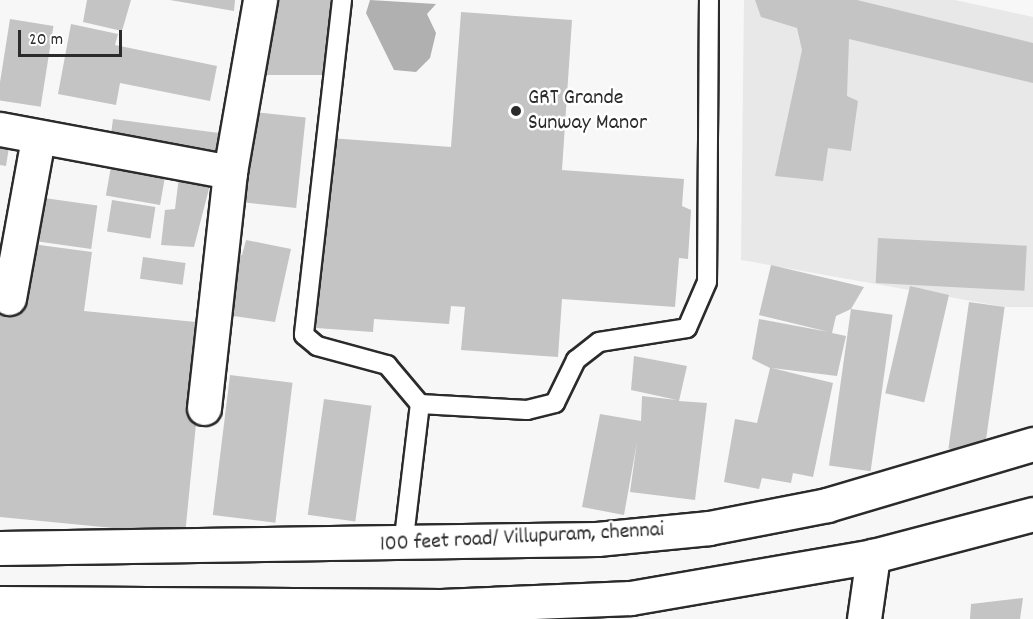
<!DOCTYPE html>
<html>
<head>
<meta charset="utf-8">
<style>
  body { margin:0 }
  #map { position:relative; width:1033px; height:619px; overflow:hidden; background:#f7f7f7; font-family:Dekko,sans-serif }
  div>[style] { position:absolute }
  .built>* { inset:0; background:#e8e8e8 }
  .water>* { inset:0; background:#b0b0b0 }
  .building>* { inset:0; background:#c4c4c4; transform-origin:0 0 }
  .roads { filter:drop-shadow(2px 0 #2b2b2b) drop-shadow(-2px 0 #2b2b2b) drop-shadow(0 2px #2b2b2b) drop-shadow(0 -2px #2b2b2b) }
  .service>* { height:18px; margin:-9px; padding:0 9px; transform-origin:9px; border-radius:9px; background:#fff }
  .minor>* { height:33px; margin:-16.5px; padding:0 16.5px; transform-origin:16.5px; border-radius:16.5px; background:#fff }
  .trunk>* { height:33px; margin:-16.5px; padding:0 16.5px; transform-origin:16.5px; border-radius:16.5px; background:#fff }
  .dots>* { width:16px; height:16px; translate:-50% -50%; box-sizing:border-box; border:3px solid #fff; border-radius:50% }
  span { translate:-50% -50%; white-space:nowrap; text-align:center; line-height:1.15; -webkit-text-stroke:5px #fff; paint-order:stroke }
  .poi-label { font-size:22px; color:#2b2b2b }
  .left { translate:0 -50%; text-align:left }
  .street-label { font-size:22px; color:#2b2b2b }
  .scale { position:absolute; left:18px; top:30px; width:104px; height:27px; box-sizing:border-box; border:3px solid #2b2b2b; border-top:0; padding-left:8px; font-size:18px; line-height:21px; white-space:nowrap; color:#2b2b2b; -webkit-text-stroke:4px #fff; paint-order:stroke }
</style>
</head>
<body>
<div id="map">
  <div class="built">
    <i style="clip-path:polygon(744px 0,955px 0,1033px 17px,1033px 307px,1005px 307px,741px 260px)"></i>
  </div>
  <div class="water">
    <i style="clip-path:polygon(370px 0,436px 4px,427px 14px,436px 33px,430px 58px,416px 72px,394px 70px,366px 13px)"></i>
  </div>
  <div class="building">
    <i style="clip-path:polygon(87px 0,131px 0,122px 31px,83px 22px)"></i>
    <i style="clip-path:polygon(170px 0,235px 0,234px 11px)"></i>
    <i style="left:265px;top:0;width:65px;height:75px"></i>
    <i style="clip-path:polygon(755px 0,857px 0,1033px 43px,1033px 83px,849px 39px,847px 96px,858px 101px,851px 151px,828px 148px,823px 181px,775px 176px,802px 50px,797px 28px,761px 17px)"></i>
    <i style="clip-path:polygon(461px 12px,572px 20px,562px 170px,684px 179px,682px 206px,691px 210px,688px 259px,679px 258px,675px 307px,562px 299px,558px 357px,461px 350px,465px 307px,451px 306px,449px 324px,374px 319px,373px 332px,316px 328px,330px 138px,451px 147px)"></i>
    <i style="left:10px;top:19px;width:44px;height:82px;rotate:9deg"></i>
    <i style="clip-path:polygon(71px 24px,118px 34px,115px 45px,217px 66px,210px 101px,120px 83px,116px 105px,58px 94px)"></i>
    <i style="left:245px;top:111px;width:61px;height:91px;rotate:6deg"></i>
    <i style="clip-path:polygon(113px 119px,219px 133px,213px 165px,110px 142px)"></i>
    <i style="clip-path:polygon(0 138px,10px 141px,6px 166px,0 165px)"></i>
    <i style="left:113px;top:155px;width:55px;height:41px;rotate:10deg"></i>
    <i style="clip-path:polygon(180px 168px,213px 173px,194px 247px,161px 245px,165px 210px,175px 209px)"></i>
    <i style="left:30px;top:196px;width:68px;height:44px;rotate:8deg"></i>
    <i style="left:112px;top:200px;width:44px;height:32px;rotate:9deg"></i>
    <i style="left:878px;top:238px;width:149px;height:45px;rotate:3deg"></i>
    <i style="clip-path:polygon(246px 240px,291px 249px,275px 322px,220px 314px,234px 256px,242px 255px)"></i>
    <i style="clip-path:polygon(32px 244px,92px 252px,84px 311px,206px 323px,185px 535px,0 517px,0 303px,23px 306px)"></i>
    <i style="left:143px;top:257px;width:43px;height:22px;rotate:8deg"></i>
    <i style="clip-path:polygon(771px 265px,864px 287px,851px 309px,836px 316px,832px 333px,846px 336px,837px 376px,772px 368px,833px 383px,813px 477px,793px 473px,791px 483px,762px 478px,759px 489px,724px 482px,735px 419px,757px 423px,770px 368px,752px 359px,759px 319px,829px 332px,759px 315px)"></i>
    <i style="left:910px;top:286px;width:40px;height:110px;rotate:13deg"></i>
    <i style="left:969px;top:302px;width:36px;height:148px;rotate:8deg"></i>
    <i style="left:851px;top:309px;width:42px;height:158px;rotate:8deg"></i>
    <i style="clip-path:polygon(634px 356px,687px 366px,679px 401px,707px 403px,695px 500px,630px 492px,637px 442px,624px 515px,582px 507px,600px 414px,641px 421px,642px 396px,677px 400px,631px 390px)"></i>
    <i style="left:230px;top:375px;width:63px;height:141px;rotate:7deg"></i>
    <i style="left:324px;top:399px;width:48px;height:117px;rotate:8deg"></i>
    <i style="clip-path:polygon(1023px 598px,1020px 619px,970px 619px,971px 604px)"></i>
  </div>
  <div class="roads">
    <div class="service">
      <i style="left:342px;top:0;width:337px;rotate:96.5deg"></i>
      <i style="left:304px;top:335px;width:17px;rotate:40deg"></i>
      <i style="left:317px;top:346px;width:73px;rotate:15.2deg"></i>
      <i style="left:387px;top:365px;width:51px;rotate:49.8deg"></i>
      <i style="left:420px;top:404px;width:107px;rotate:3.2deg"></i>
      <i style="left:527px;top:410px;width:29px;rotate:-14deg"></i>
      <i style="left:555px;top:403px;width:48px;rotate:-64deg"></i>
      <i style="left:576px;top:360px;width:29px;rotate:-38deg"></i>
      <i style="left:599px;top:342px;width:89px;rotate:-9deg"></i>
      <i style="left:687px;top:328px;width:50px;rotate:-66.5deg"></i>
      <i style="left:707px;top:282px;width:282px;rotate:-89.6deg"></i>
      <i style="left:403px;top:546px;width:143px;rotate:-83.2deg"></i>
    </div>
    <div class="minor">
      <i style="left:0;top:129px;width:234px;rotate:10.6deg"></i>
      <i style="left:9px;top:298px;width:163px;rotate:-79.7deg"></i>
      <i style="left:204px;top:408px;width:237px;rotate:-83.7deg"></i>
      <i style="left:230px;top:172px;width:175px;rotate:-80.1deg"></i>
      <i style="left:864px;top:619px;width:64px;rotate:-81.9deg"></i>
    </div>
    <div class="trunk">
      <i style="left:0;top:548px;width:597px;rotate:-0.86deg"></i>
      <i style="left:597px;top:539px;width:113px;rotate:-5.6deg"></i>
      <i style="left:709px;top:528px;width:120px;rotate:-11deg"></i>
      <i style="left:827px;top:505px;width:215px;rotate:-16.5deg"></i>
      <i style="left:0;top:603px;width:441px;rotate:0.4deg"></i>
      <i style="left:441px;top:606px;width:190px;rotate:-2.4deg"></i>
      <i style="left:631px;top:598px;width:246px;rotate:-9.8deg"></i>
      <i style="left:873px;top:556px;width:165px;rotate:-14.7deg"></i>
    </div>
  </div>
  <div class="dots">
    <i style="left:516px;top:111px;background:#2b2b2b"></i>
  </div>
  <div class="poi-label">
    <span class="left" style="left:528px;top:111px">GRT Grande<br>Sunway Manor</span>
  </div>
  <div class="street-label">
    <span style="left:522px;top:538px;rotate:-3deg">100 feet road/ Villupuram, chennai</span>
  </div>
  <div class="scale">20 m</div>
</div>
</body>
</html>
